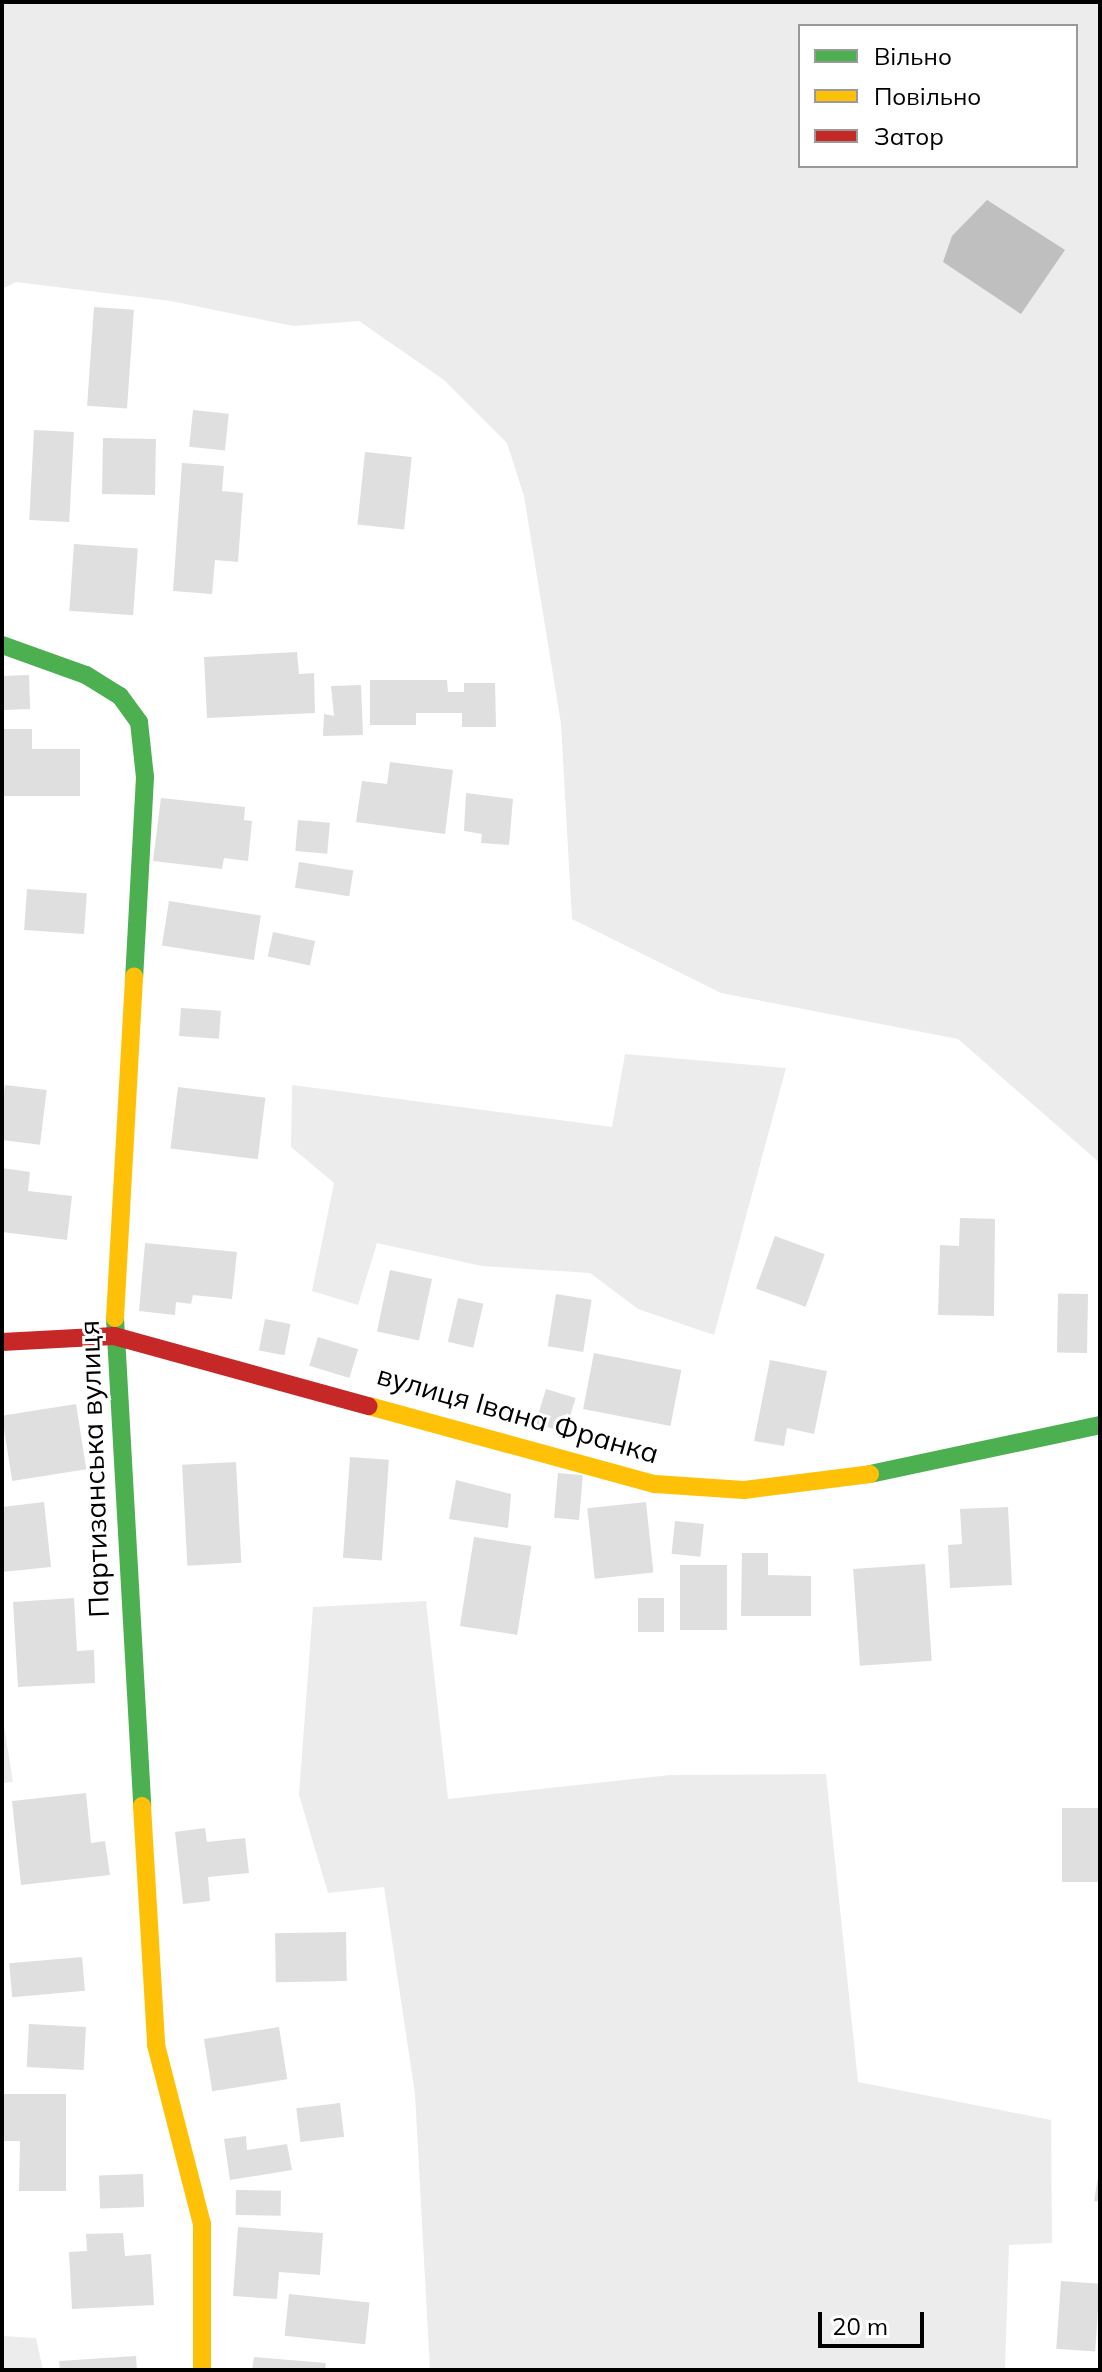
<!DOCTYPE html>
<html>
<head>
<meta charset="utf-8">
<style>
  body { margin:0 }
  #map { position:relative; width:1102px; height:2372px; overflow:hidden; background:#fff; font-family:Mulish,sans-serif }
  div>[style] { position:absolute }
  .green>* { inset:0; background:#ececec }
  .water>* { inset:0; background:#bfbfbf }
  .building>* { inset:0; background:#dfdfdf; transform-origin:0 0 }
  .fast>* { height:18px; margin:-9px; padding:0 9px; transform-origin:9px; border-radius:9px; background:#4caf50 }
  .slow>* { height:18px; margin:-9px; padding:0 9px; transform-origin:9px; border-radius:9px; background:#ffc107 }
  .jam>* { height:18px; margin:-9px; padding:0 9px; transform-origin:9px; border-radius:9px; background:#c62828 }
  span { translate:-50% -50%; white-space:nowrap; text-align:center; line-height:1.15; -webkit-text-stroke:6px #fff; paint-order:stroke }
  .street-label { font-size:28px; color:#000 }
  .frame { position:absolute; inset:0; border:4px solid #000; pointer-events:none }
  .legend { position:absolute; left:798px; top:24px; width:280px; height:144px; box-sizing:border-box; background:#fff; border:2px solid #999; margin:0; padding:10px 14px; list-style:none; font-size:24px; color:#000 }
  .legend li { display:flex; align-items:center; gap:16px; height:40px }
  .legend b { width:40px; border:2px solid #999 }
  .scale { position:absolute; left:818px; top:2312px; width:106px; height:36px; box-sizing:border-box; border:4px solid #000; border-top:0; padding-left:10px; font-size:24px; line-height:28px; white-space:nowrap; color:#000; -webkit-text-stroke:6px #fff; paint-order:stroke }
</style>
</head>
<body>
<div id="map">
  <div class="green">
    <i style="clip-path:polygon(evenodd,2px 2px,1100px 2px,1100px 1163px,958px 1039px,721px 993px,572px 919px,561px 724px,524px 496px,507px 443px,444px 380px,359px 321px,293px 326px,171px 301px,16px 282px,2px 289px,2px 2px,800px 26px,1076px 26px,1076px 166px,800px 166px,800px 26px)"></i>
    <i style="clip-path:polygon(625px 1054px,786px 1068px,714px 1335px,638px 1309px,590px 1273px,482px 1266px,377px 1243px,358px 1305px,312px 1291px,334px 1183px,291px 1147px,292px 1085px,612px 1127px)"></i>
    <i style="clip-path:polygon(426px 1601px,448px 1799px,670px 1775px,826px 1774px,858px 2082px,1051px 2120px,1052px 2243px,1009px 2245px,1005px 2370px,430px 2370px,415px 2094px,384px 1887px,328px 1893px,299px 1795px,313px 1607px)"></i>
    <i style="clip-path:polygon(2px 1714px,13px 1782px,2px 1783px)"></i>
    <i style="clip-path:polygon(2px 2336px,36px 2338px,43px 2370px,2px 2370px)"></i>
  </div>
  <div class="water">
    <i style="clip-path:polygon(987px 200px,1065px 250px,1021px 314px,943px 262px,952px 236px)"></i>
  </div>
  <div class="building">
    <i style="left:94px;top:307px;width:40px;height:99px;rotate:4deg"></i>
    <i style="left:193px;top:410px;width:36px;height:37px;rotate:6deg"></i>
    <i style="left:34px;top:430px;width:40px;height:90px;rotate:3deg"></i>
    <i style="left:103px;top:438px;width:53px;height:56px;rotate:1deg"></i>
    <i style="left:365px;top:452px;width:47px;height:73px;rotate:6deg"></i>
    <i style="clip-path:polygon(182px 463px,224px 466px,222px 491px,243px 493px,238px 562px,215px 560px,212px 594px,173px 591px)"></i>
    <i style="left:74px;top:544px;width:64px;height:67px;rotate:4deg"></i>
    <i style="clip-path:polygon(297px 652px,299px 674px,314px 673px,315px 713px,207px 718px,204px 657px)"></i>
    <i style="left:29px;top:675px;width:34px;height:27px;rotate:88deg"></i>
    <i style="clip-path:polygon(370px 680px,447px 680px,448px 692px,464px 692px,464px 683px,495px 683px,496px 727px,462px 727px,462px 713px,416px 713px,416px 725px,370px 725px)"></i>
    <i style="clip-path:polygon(361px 685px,363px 735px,323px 736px,324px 714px,334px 716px,331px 686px)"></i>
    <i style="clip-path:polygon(2px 729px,32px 729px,32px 749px,80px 749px,80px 796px,2px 796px)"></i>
    <i style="clip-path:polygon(390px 762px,453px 770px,445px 834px,356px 822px,362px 781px,387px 784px)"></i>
    <i style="clip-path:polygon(466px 793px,513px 799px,509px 845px,481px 843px,482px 834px,464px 831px)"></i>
    <i style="clip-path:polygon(161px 798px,245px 807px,244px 820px,252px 821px,248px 861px,224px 858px,222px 869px,153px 861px)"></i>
    <i style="left:298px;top:820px;width:32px;height:31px;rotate:5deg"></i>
    <i style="left:299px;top:862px;width:55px;height:26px;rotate:9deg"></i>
    <i style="left:27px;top:889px;width:60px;height:41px;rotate:4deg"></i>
    <i style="left:169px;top:901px;width:93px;height:45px;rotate:9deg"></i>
    <i style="left:273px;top:932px;width:43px;height:25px;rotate:12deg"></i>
    <i style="left:181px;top:1008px;width:40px;height:28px;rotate:4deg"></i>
    <i style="left:5px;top:1085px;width:42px;height:55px;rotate:7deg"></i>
    <i style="left:178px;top:1087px;width:88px;height:62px;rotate:7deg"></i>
    <i style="clip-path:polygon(2px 1168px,30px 1172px,28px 1191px,72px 1196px,67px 1240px,2px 1232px)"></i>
    <i style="clip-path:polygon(960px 1218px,995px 1219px,994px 1316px,938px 1315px,940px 1245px,959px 1246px)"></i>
    <i style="left:775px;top:1236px;width:53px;height:56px;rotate:20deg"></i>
    <i style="clip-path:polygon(145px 1243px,237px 1252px,232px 1299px,193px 1295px,191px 1304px,176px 1302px,175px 1315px,139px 1311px)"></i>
    <i style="left:390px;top:1270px;width:43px;height:63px;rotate:12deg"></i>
    <i style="left:556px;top:1294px;width:36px;height:53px;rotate:9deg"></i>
    <i style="left:1088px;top:1294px;width:59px;height:30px;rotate:91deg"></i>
    <i style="left:458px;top:1298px;width:26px;height:45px;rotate:13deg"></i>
    <i style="left:265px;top:1319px;width:26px;height:32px;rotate:11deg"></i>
    <i style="left:318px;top:1337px;width:42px;height:30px;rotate:17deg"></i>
    <i style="left:594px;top:1353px;width:89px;height:57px;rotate:11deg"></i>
    <i style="clip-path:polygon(770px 1360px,827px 1371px,814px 1434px,787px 1428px,784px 1446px,754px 1441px)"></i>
    <i style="left:546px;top:1389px;width:31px;height:36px;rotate:17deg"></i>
    <i style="left:76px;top:1404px;width:66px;height:75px;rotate:81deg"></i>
    <i style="left:350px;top:1457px;width:39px;height:101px;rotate:4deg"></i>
    <i style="left:236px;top:1462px;width:101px;height:54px;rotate:87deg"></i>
    <i style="left:558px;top:1473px;width:25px;height:45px;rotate:5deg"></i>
    <i style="clip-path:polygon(456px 1480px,511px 1494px,508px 1528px,449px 1519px)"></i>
    <i style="clip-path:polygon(44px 1502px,51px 1567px,2px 1572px,2px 1507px)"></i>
    <i style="left:646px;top:1502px;width:71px;height:59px;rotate:84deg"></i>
    <i style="clip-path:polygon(1008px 1507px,1012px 1585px,950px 1588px,948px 1545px,962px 1544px,960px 1509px)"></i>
    <i style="left:675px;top:1521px;width:29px;height:33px;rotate:6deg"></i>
    <i style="left:474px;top:1537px;width:58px;height:90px;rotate:9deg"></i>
    <i style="clip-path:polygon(742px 1553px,768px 1553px,768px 1575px,811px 1576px,811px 1616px,741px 1616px)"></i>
    <i style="left:925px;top:1564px;width:97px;height:72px;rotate:86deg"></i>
    <i style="left:680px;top:1565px;width:47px;height:65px"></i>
    <i style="clip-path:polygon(74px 1598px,77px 1651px,94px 1650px,95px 1683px,18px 1687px,13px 1602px)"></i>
    <i style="left:638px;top:1598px;width:26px;height:34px"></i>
    <i style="clip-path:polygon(86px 1793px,91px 1843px,105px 1841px,110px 1875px,21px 1885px,12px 1801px)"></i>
    <i style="left:1100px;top:1808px;width:74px;height:38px;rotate:90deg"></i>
    <i style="clip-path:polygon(205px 1828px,207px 1842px,245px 1838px,249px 1873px,208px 1877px,210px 1901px,183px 1904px,175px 1832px)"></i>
    <i style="left:346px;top:1932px;width:49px;height:71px;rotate:89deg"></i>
    <i style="left:82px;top:1957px;width:34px;height:73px;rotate:85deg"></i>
    <i style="left:29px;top:2024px;width:57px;height:43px;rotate:3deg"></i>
    <i style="left:279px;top:2027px;width:53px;height:76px;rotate:81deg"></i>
    <i style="clip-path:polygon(2px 2094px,66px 2094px,66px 2191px,19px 2191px,20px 2141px,2px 2141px)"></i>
    <i style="left:340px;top:2103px;width:34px;height:44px;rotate:83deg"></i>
    <i style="clip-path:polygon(246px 2136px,247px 2150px,287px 2144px,292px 2170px,230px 2180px,224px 2139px)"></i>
    <i style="clip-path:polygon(1100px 2165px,1100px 2202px,1094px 2201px)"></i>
    <i style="left:143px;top:2174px;width:33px;height:44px;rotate:88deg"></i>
    <i style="left:236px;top:2190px;width:45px;height:25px;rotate:1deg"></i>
    <i style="clip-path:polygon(238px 2227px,323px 2233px,320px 2275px,279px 2272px,277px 2299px,233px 2296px)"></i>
    <i style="clip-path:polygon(123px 2233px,125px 2256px,151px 2254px,154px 2305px,72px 2309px,69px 2252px,87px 2251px,86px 2234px)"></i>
    <i style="left:1061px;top:2281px;width:39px;height:68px;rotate:4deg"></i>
    <i style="left:289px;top:2294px;width:81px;height:42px;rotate:6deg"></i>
    <i style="clip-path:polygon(136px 2356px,137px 2370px,60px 2370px,59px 2361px)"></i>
    <i style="clip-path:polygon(254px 2357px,326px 2363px,325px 2370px,252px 2370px)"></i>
  </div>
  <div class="fast">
    <i style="left:2px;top:645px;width:89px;rotate:19.7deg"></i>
    <i style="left:86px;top:675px;width:40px;rotate:32deg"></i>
    <i style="left:120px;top:696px;width:32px;rotate:54deg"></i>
    <i style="left:139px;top:722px;width:55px;rotate:83.8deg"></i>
    <i style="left:145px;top:777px;width:200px;rotate:93.1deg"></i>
    <i style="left:115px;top:1318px;width:489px;rotate:86.8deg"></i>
    <i style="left:870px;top:1474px;width:235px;rotate:-12deg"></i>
  </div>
  <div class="slow">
    <i style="left:115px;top:1318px;width:342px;rotate:-86.8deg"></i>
    <i style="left:369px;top:1406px;width:296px;rotate:15.3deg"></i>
    <i style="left:655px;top:1484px;width:89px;rotate:3.9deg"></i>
    <i style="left:744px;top:1490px;width:127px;rotate:-7.2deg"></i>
    <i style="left:142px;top:1806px;width:239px;rotate:86.6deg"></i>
    <i style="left:156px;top:2045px;width:185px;rotate:75.6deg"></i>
    <i style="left:202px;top:2224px;width:146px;rotate:90deg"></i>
  </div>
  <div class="jam">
    <i style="left:2px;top:1342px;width:112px;rotate:-3.1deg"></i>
    <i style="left:114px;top:1336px;width:264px;rotate:15.4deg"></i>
  </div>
  <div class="street-label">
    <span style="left:518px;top:1414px;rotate:16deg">вулиця Івана Франка</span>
    <span style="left:94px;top:1469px;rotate:-92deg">Партизанська вулиця</span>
  </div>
  <div class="frame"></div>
  <ul class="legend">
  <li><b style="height:10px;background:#4caf50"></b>Вільно</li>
  <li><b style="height:10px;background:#ffc107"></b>Повільно</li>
  <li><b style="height:10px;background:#c62828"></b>Затор</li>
  </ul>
  <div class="scale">20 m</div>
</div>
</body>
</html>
